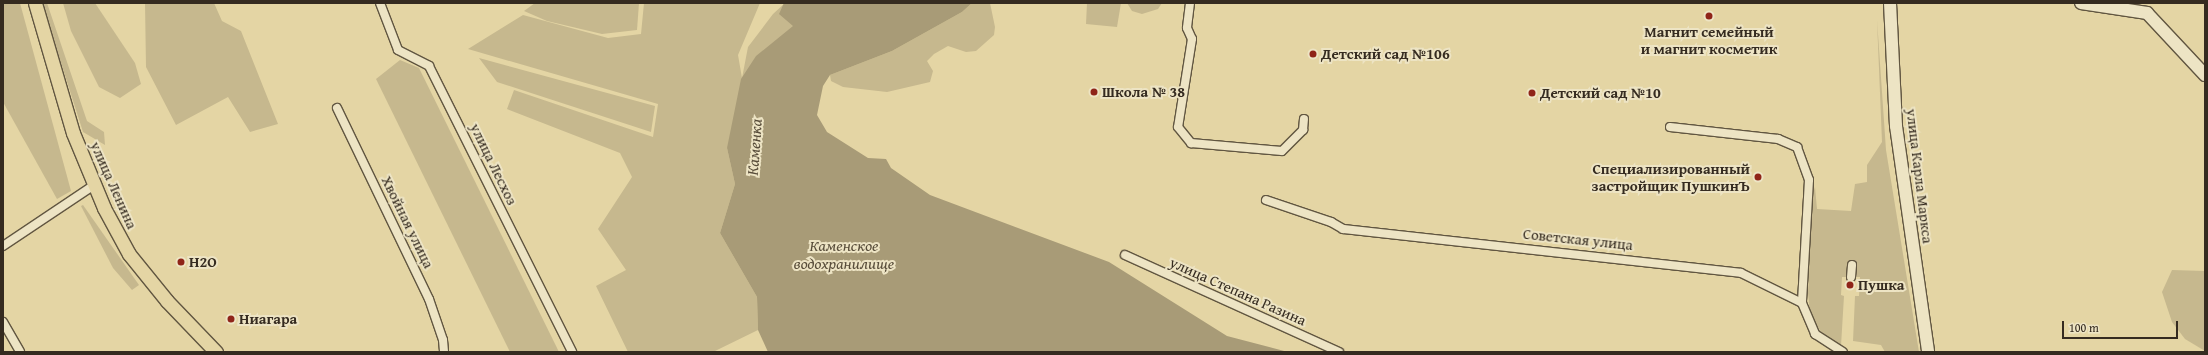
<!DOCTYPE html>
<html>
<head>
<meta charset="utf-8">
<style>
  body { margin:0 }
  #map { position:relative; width:2208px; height:355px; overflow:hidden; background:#e4d5a4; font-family:"Gentium Book Plus",serif }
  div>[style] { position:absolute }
  .green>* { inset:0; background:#c6b88e }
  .water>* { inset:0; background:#a89b77 }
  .roads { filter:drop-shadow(1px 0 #615641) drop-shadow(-1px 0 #615641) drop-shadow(0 1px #615641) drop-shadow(0 -1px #615641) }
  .street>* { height:8px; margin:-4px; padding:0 4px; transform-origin:4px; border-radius:4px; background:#ede4c4 }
  .secondary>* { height:12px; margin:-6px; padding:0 6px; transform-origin:6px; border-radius:6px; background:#ede4c4 }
  .primary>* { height:13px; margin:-6.5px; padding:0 6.5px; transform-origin:6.5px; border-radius:6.5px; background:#e4d5a4 }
  .dots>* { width:11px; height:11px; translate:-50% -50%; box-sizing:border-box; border:2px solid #ede4c4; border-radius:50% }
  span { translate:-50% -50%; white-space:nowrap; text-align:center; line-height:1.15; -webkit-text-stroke:4px #ede4c4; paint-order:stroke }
  .poi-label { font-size:15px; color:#352b20; font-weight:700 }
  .left { translate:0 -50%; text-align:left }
  .right { translate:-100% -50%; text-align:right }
  .street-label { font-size:15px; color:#352b20 }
  .water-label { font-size:16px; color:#584d3a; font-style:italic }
  .frame { position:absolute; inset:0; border:4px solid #352b20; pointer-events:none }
  .scale { position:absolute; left:2062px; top:321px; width:116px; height:18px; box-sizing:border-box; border:2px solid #352b20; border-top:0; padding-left:5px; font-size:12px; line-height:14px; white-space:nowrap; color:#352b20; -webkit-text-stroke:3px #ede4c4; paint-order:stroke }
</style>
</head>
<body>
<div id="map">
  <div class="green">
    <i style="clip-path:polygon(3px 3px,20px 3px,71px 191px,57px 199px,3px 102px)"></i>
    <i style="clip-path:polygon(42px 3px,47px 3px,87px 121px,104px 132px,105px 145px,83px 132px)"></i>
    <i style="clip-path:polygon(63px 3px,95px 3px,135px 63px,141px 84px,120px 98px,99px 87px,71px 31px)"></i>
    <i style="clip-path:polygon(145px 3px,214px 3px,222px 21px,241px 31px,278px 124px,250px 132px,228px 97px,176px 125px,146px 67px)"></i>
    <i style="clip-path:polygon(535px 3px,639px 3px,637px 30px,602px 34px,547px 21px,524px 11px)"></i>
    <i style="clip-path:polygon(644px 3px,760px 3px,738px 55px,742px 78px,748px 47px,773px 14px,785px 3px,848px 3px,727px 148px,735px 184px,720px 233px,757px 297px,758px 330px,713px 352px,628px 352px,596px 286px,626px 270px,598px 229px,632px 177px,620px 153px,507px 109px,514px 90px,653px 137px,658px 104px,468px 49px,523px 15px,608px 38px,641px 34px)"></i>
    <i style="clip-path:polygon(972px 3px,990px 3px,995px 27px,994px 35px,976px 51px,966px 52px,948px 46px,934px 54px,927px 61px,933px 71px,930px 82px,887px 92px,843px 87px,831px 81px,830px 75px,892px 51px,962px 12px)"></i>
    <i style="clip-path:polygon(1087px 3px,1121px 3px,1117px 27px,1086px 24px)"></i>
    <i style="clip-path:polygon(1127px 3px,1162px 3px,1158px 9px,1142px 14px,1132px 11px)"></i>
    <i style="clip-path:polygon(1877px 20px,1886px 150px,1919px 352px,1885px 352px,1881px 345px,1853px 341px,1855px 296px,1859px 296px,1860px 277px,1842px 277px,1841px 295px,1844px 296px,1841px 346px,1821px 332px,1810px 314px,1808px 293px,1812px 197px,1815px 187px,1817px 209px,1851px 211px,1855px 184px,1867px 182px,1867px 165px,1882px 142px)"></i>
    <i style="clip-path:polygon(479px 58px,655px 106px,651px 132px,497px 82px)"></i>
    <i style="clip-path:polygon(400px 60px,419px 68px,559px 352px,510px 352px,376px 79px)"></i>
    <i style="clip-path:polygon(83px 205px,139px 285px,132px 290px,113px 268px,81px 206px)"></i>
    <i style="clip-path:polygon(2172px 270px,2205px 271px,2205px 351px,2185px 339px,2172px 322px,2162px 292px)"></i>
  </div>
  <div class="water">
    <i style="clip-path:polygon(784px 3px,972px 3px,962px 12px,892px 51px,830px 75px,823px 86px,817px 115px,827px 132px,868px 158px,886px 159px,891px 168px,930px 195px,1109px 262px,1227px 336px,1288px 352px,768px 352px,758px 330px,757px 297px,720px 233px,735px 184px,727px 148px,741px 79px,756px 56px,793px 26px,779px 14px)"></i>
  </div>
  <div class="roads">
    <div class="street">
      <i style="left:380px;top:3px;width:50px;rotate:69deg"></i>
      <i style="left:398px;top:50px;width:35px;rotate:27deg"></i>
      <i style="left:429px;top:66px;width:320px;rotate:63.4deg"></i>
      <i style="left:1190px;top:3px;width:25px;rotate:97deg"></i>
      <i style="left:1187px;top:28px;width:12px;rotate:66deg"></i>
      <i style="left:1192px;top:39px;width:89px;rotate:99deg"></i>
      <i style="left:1178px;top:127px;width:21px;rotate:51deg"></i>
      <i style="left:1191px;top:143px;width:91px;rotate:5deg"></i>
      <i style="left:1282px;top:151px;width:30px;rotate:-45deg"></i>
      <i style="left:1303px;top:130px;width:11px;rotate:-85deg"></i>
      <i style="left:337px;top:108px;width:212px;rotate:64.3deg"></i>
      <i style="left:429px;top:299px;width:43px;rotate:71.1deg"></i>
      <i style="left:443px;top:340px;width:12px;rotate:85deg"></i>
      <i style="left:1670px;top:127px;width:109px;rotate:6.3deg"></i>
      <i style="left:1778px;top:139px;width:21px;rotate:23deg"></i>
      <i style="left:1797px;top:147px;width:35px;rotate:70deg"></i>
      <i style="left:1809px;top:180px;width:123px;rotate:93.3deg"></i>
      <i style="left:1802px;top:303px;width:34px;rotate:67deg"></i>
      <i style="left:1815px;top:334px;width:33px;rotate:33deg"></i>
      <i style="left:1266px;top:200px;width:69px;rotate:18.7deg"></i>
      <i style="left:1331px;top:222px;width:14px;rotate:30deg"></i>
      <i style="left:1343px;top:229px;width:400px;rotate:6.3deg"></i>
      <i style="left:1741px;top:273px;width:68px;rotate:26.2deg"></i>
      <i style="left:3px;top:246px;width:110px;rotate:-33.8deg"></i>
      <i style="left:1125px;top:255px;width:235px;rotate:24.4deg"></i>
      <i style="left:1851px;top:277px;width:12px;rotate:-85deg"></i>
      <i style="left:3px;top:322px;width:34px;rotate:60deg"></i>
    </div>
    <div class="secondary">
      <i style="left:1890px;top:3px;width:123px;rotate:87.2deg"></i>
      <i style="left:1896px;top:126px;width:228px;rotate:81.9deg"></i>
      <i style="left:2081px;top:3px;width:67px;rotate:8.6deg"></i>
      <i style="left:2147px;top:13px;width:85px;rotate:46.9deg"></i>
    </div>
    <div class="primary">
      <i style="left:35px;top:3px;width:135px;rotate:73.7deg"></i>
      <i style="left:73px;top:133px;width:81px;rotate:67.5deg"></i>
      <i style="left:104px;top:208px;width:52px;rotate:61.5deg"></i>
      <i style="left:129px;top:254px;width:60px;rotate:51deg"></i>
      <i style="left:167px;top:301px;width:71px;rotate:46.1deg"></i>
    </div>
  </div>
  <div class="dots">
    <i style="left:1709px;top:16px;background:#8f2418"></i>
    <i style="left:1313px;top:54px;background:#8f2418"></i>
    <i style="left:1094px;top:92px;background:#8f2418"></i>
    <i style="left:1532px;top:93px;background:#8f2418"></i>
    <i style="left:1758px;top:177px;background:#8f2418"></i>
    <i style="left:181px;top:262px;background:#8f2418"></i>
    <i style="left:1850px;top:285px;background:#8f2418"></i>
    <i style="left:231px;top:319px;background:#8f2418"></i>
  </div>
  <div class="poi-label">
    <span style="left:1709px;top:40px">Магнит семейный<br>и магнит косметик</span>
    <span class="left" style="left:1321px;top:54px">Детский сад №106</span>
    <span class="left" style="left:1102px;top:92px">Школа № 38</span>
    <span class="left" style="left:1540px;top:93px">Детский сад №10</span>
    <span class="right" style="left:1750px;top:177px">Специализированный<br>застройщик ПушкинЪ</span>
    <span class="left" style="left:189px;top:262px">H2O</span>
    <span class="left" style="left:1858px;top:285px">Пушка</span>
    <span class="left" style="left:239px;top:319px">Ниагара</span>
  </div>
  <div class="street-label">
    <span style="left:494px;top:164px;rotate:64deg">улица Лесхоз</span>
    <span style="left:1920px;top:176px;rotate:83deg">улица Карла Маркса</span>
    <span style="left:114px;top:185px;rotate:66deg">улица Ленина</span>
    <span style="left:408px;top:222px;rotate:64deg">Хвойная улица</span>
    <span style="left:1578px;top:239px;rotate:6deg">Советская улица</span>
    <span style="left:1238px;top:291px;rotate:24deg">улица Степана Разина</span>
  </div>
  <div class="water-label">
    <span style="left:754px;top:147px;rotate:-86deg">Каменка</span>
    <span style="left:844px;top:254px">Каменское<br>водохранилище</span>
  </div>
  <div class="frame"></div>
  <div class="scale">100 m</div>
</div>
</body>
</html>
